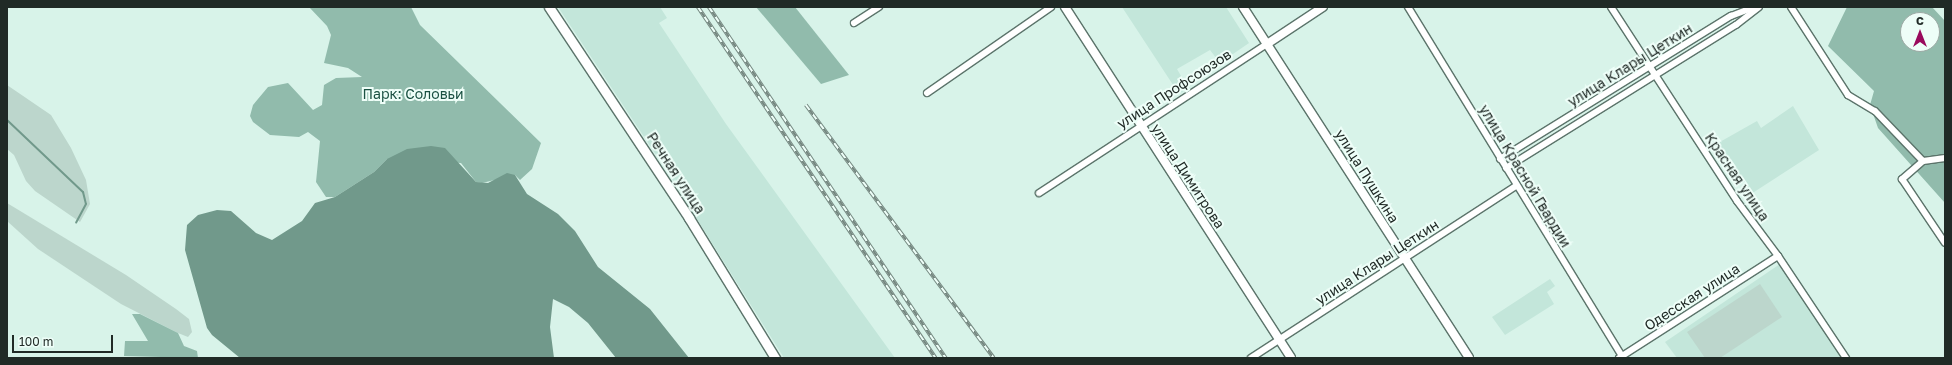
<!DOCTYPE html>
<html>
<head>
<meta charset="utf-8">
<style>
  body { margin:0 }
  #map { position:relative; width:1952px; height:365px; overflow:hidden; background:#d8f3e9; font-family:"Golos Text",sans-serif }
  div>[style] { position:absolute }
  .built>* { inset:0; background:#c3e6da }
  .green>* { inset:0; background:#bcd6cc }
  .forest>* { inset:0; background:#91bbac }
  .water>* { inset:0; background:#71998b }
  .stream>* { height:2px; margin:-1px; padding:0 1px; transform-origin:1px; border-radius:1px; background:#71998b }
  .roads { filter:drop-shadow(1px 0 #5c746b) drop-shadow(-1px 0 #5c746b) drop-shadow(0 1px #5c746b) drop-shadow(0 -1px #5c746b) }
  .street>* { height:6px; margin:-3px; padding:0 3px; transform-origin:3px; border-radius:3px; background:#fff }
  .secondary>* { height:8px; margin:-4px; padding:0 4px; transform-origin:4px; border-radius:4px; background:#fff }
  .primary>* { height:9px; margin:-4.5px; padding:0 4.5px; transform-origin:4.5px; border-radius:4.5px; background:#fff }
  .rail>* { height:3.5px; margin-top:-1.75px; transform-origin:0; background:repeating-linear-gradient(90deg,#eefef8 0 6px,#758780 0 12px); box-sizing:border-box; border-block:1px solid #758780 }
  span { translate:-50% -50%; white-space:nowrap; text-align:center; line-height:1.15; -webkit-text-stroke:4px #eefef8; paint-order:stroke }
  .street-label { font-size:14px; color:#202a26 }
  .park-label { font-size:14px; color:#1a5142 }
  .frame { position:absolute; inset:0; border:8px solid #202a26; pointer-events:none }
  .north { position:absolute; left:1900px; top:12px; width:40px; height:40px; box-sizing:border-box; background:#eefef8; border:1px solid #9ca9a4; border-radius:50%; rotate:0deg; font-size:11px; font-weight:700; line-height:16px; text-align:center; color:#202a26 }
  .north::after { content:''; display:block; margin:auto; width:14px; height:18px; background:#990a5d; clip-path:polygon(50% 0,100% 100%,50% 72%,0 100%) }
  .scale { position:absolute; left:12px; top:335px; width:101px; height:18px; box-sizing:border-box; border:2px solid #202a26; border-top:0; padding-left:5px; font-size:12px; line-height:14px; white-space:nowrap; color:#202a26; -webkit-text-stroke:3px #eefef8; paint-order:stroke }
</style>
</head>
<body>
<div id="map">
  <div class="built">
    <i style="clip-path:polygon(558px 7px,660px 7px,667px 18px,659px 23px,726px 124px,895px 358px,784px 358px,672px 179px)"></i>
    <i style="clip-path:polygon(1122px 7px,1226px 7px,1249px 43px,1220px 63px,1210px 50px,1177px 69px,1188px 88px,1179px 94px)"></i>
    <i style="clip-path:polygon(1793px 106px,1819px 150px,1751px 194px,1718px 143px,1757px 121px,1761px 128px)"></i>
    <i style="clip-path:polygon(1780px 264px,1842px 358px,1677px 358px,1665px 342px)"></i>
    <i style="clip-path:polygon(1550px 279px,1555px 286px,1547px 292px,1554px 304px,1505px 335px,1492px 317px)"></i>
  </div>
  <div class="green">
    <i style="clip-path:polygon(7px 85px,51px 115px,71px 148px,86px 180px,90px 204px,80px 222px,35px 191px,26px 181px,14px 155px,7px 149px)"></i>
    <i style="clip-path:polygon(7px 203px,126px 275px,176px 309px,189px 319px,192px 332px,188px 337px,178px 333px,121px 304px,38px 249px,7px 221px)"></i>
    <i style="clip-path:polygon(1760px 284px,1782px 317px,1720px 358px,1705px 358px,1687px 332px)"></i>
  </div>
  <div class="forest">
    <i style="clip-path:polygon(309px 7px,411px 7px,420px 25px,541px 143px,532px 169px,520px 180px,515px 175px,482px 183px,476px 182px,461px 163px,387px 159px,374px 172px,335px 197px,326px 197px,316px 182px,320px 141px,308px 132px,299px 137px,270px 135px,253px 122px,250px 116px,253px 105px,268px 87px,288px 83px,313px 110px,322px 105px,324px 85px,336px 78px,362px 77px,348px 68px,324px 63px,331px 35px,327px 26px)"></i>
    <i style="clip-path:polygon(756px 7px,795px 7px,849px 75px,821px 84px)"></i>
    <i style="clip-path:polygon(evenodd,1847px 7px,1932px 7px,1945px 21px,1945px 203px,1878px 128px,1870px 105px,1874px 91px,1828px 46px,1847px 7px,1908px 20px,1932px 20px,1932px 44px,1908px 44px,1908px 20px)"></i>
    <i style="clip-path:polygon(132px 314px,140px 314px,178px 333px,184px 346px,197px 351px,198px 358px,124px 356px,125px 341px,148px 341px)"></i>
  </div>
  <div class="water">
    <i style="clip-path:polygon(431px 146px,445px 148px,476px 182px,488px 183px,507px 173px,515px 175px,527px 194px,558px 214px,575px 231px,598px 267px,650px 309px,689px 358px,616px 358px,588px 323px,569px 307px,553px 299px,550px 327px,554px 358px,240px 358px,212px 335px,207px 328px,185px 250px,187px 225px,198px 215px,217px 210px,231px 211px,256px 233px,272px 240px,302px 221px,315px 203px,335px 197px,374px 172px,387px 159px,407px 149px)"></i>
  </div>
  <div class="stream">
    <i style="left:7px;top:120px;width:105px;rotate:43.5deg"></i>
    <i style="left:83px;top:192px;width:12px;rotate:76deg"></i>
    <i style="left:86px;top:204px;width:21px;rotate:118deg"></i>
  </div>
  <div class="roads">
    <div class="street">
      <i style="left:1408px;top:7px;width:409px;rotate:58.5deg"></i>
      <i style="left:1611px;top:7px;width:231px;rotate:57deg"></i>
      <i style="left:1737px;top:201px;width:69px;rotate:53.3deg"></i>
      <i style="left:1778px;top:256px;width:123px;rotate:56.3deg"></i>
      <i style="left:1791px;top:7px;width:105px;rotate:57.1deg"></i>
      <i style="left:1848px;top:95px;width:31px;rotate:31deg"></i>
      <i style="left:1875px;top:111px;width:69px;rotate:46.2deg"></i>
      <i style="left:854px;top:23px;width:30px;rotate:-33deg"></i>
      <i style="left:927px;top:93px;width:151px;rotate:-34.7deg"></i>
      <i style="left:1945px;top:158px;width:22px;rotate:172deg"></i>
      <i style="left:1923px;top:161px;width:28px;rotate:139deg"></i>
      <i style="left:1902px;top:179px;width:77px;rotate:56.1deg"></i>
      <i style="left:1500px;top:159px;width:272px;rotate:-31.8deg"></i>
      <i style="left:1731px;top:16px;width:25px;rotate:-21deg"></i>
      <i style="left:1506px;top:168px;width:271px;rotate:-31.9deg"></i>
      <i style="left:1736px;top:25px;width:29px;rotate:-38deg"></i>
      <i style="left:1039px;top:193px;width:272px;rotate:-33.2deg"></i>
      <i style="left:1251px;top:358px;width:316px;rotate:-33deg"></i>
      <i style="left:1619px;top:358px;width:189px;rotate:-32.7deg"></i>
    </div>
    <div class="secondary">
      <i style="left:1065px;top:7px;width:417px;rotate:57.2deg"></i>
      <i style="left:1243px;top:7px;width:417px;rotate:57.2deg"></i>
      <i style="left:1267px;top:44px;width:67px;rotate:-33.5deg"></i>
    </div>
    <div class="primary">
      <i style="left:549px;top:7px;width:253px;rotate:56.4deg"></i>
      <i style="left:689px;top:218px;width:164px;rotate:58.4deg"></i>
    </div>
  </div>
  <div class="rail">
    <i style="left:698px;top:7px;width:424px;rotate:55.9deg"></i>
    <i style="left:709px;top:7px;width:424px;rotate:56deg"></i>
    <i style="left:806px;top:105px;width:315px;rotate:53.4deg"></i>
  </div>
  <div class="street-label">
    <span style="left:1630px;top:65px;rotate:-32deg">улица Клары Цеткин</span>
    <span style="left:1174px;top:89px;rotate:-33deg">улица Профсоюзов</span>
    <span style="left:676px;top:173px;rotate:57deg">Речная улица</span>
    <span style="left:1188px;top:176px;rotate:57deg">улица Димитрова</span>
    <span style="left:1367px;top:176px;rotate:58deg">улица Пушкина</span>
    <span style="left:1525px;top:176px;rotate:59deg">улица Красной Гвардии</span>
    <span style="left:1737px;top:177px;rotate:56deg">Красная улица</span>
    <span style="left:1377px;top:262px;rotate:-33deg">улица Клары Цеткин</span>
    <span style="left:1692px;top:297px;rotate:-33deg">Одесская улица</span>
  </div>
  <div class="park-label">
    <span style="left:413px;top:94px">Парк: Соловьи</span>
  </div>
  <div class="frame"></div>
  <div class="north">С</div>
  <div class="scale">100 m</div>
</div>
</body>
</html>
